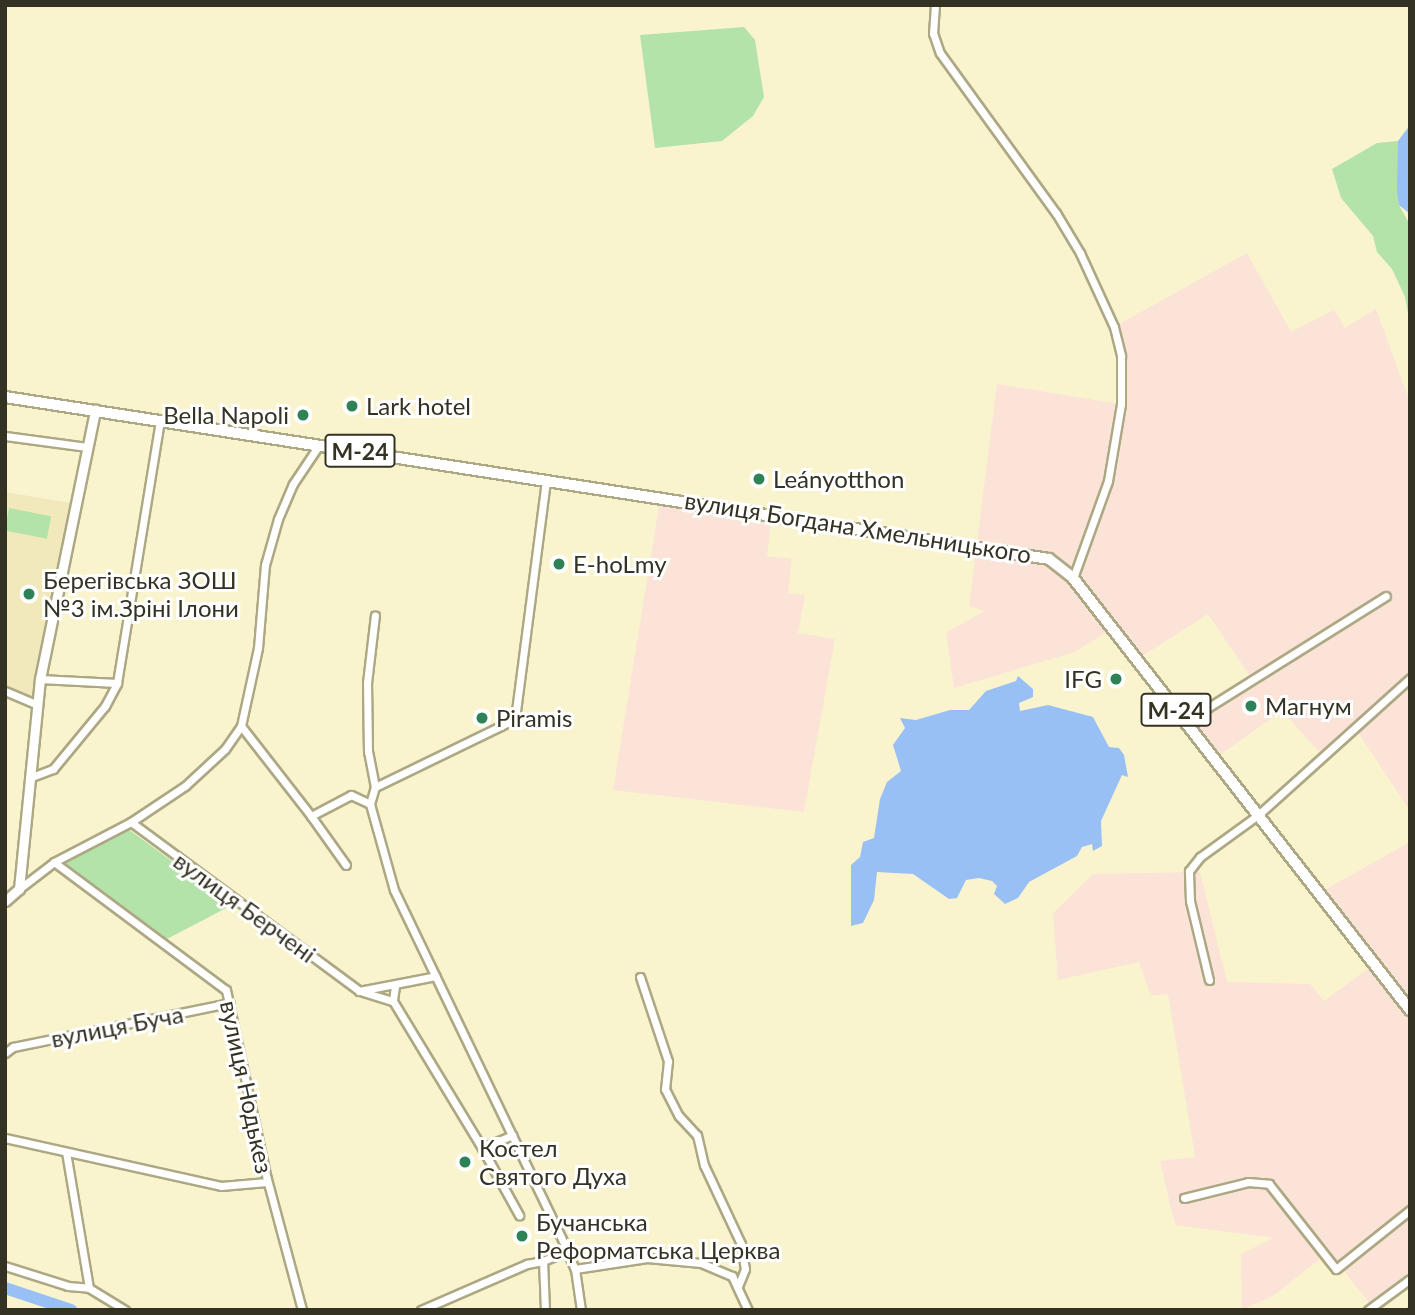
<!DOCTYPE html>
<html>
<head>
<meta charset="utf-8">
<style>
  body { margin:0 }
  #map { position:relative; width:1415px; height:1315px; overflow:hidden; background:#faf4ce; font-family:Lato,sans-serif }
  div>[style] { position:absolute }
  .built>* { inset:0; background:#f1e9bc }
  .industrial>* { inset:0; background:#fbe3d8 }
  .green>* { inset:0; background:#b3e3a9; transform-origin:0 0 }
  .water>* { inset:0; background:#98c0f4 }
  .river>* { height:12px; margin:-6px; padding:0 6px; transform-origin:6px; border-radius:6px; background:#98c0f4 }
  .roads { filter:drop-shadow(2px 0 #ada884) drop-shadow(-2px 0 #ada884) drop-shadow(0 2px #ada884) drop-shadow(0 -2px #ada884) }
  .minor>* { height:7px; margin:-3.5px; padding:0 3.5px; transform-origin:3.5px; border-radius:3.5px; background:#fff }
  .major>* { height:9px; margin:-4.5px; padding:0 4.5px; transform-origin:4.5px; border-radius:4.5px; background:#fff }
  .highway>* { height:10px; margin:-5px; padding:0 5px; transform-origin:5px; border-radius:5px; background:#fff }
  .rail>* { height:2px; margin-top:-1px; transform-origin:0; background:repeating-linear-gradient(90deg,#a09b80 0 12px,transparent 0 24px) }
  .dots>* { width:19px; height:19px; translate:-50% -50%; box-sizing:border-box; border:4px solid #fff; border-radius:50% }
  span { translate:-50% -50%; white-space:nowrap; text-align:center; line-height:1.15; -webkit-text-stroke:6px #fff; paint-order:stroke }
  .shield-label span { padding:2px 5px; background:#fff; border:2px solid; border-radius:5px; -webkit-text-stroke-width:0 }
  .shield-label { font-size:23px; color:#343223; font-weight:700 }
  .poi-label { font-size:24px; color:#343223 }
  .left { translate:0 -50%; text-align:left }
  .right { translate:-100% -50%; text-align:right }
  .street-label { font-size:24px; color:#343223 }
  .frame { position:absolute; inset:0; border:7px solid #343223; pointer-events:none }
</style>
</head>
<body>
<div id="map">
  <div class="built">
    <i style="clip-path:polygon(5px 492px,71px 503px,32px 696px,5px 686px)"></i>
  </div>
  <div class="industrial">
    <i style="clip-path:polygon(1247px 253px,1291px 332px,1334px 310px,1345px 328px,1376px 309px,1410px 402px,1410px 811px,1355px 728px,1323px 756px,1282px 711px,1214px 759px,1185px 722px,1252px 679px,1208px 614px,1136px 660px,1112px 629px,1075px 652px,954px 688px,946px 633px,984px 611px,969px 606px,997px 384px,1120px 404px,1114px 327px)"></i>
    <i style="clip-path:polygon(660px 500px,772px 517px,767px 556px,792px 559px,788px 593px,805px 595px,798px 633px,835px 639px,804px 812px,613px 790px)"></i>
    <i style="clip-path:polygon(1410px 842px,1410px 1276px,1370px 1304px,1329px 1252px,1273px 1296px,1242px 1310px,1241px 1254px,1273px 1238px,1175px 1225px,1160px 1161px,1195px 1157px,1168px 994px,1151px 996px,1139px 962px,1058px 980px,1053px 913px,1093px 874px,1200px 872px,1227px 982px,1310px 984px,1324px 1001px,1374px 964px,1319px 893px)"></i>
  </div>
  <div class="green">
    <i style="clip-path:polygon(744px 27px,755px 40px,764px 97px,753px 116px,722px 141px,655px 148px,640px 35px)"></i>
    <i style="clip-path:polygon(1398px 141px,1399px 205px,1410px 225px,1410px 325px,1405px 297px,1392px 269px,1377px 252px,1373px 236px,1341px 198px,1332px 169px,1377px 143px)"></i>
    <i style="left:9px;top:508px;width:43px;height:23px;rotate:11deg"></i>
    <i style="clip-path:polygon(128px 829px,232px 905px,167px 939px,65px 863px)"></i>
  </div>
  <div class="water">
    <i style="clip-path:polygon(1410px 125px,1410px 214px,1399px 205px,1397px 191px,1398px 141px)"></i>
    <i style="clip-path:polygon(1018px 676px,1033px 689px,1033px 697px,1019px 703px,1020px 711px,1048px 705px,1093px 717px,1109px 747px,1119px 748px,1124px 755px,1128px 777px,1122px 775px,1101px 821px,1102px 846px,1093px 851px,1092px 844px,1082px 847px,1077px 856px,1029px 882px,1018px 898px,1005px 904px,994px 894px,997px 886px,992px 881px,979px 878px,966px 880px,957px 898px,949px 899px,913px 874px,877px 872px,874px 900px,863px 923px,851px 926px,851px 865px,860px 857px,863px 842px,874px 838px,880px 799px,887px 782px,901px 771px,893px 745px,905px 728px,900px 718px,916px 720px,950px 710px,969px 710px,986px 691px,1016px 681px)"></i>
  </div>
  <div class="river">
    <i style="left:5px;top:1288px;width:70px;rotate:18.4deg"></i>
  </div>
  <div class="roads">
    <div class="minor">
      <i style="left:935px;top:5px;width:28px;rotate:94deg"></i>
      <i style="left:933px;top:33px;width:21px;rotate:71deg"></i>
      <i style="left:940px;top:53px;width:198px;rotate:54.1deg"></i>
      <i style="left:1056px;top:213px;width:47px;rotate:59deg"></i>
      <i style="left:1080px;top:253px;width:81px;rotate:65.3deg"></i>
      <i style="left:1114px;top:327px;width:30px;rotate:76deg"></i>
      <i style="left:1121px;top:356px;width:48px;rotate:90deg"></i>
      <i style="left:1121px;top:404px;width:78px;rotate:99.6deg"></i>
      <i style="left:1108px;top:481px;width:103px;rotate:109.8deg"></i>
      <i style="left:5px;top:436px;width:83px;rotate:7.6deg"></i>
      <i style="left:40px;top:679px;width:77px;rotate:3deg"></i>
      <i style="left:5px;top:691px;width:34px;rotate:23deg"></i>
      <i style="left:1185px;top:722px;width:237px;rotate:-32.1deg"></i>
      <i style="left:241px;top:726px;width:114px;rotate:52.1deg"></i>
      <i style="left:311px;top:816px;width:45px;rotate:-27.7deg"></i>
      <i style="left:351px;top:795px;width:21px;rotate:25deg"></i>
      <i style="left:370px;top:804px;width:89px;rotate:74.4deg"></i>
      <i style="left:394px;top:890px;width:395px;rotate:64.3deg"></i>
      <i style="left:565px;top:1246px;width:25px;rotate:67deg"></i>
      <i style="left:575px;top:1269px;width:41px;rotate:81.7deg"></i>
      <i style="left:29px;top:778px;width:26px;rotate:-21deg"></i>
      <i style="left:53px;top:769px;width:82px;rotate:-50.5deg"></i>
      <i style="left:105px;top:706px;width:26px;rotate:-62deg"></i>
      <i style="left:117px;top:683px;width:266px;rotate:-80.7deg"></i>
      <i style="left:375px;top:787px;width:36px;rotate:-101deg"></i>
      <i style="left:368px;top:752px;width:69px;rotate:-90.8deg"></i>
      <i style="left:367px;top:683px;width:68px;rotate:-83.3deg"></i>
      <i style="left:370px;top:804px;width:18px;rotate:-74deg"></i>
      <i style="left:375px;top:787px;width:156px;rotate:-25.9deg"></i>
      <i style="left:515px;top:719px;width:242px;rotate:-82.6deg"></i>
      <i style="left:311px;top:816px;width:60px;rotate:54.5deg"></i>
      <i style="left:131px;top:822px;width:284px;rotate:36.5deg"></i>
      <i style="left:359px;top:991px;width:78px;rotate:-11deg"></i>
      <i style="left:54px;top:862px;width:214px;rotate:36.7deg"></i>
      <i style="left:226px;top:990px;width:193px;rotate:77.8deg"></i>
      <i style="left:267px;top:1179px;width:136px;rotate:75deg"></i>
      <i style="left:19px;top:889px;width:44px;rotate:-37.6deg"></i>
      <i style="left:54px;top:862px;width:87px;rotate:-27.5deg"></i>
      <i style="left:131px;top:822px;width:65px;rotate:-33.7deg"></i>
      <i style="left:185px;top:786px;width:54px;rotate:-42.8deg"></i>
      <i style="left:225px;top:749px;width:28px;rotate:-55deg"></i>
      <i style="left:241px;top:726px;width:80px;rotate:-77.7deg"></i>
      <i style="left:258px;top:648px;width:83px;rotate:-85.2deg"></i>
      <i style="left:265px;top:565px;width:48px;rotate:-74.2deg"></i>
      <i style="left:278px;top:519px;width:38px;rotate:-67deg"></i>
      <i style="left:293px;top:484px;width:47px;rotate:-56.3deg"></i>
      <i style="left:640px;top:977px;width:89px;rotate:71.6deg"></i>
      <i style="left:668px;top:1061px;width:28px;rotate:96deg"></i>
      <i style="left:665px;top:1089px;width:30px;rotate:63deg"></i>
      <i style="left:679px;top:1116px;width:26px;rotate:47deg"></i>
      <i style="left:697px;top:1135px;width:31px;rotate:77deg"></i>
      <i style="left:704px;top:1165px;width:87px;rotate:64.9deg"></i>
      <i style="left:741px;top:1244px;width:25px;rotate:81deg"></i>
      <i style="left:745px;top:1269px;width:18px;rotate:112deg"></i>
      <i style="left:1209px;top:980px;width:81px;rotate:-103.5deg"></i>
      <i style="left:1190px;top:901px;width:30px;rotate:-92deg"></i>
      <i style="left:1189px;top:871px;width:18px;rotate:-52deg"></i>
      <i style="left:1200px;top:857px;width:72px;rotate:-35.9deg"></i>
      <i style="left:1258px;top:815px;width:205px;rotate:-42deg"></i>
      <i style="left:395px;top:986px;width:15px;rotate:98deg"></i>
      <i style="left:393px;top:1001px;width:172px;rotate:58.8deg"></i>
      <i style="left:482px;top:1148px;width:33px;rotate:-23deg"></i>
      <i style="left:363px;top:992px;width:31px;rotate:17deg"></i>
      <i style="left:5px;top:1053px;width:10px;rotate:-37deg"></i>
      <i style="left:13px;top:1047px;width:221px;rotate:-11.5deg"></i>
      <i style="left:5px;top:1138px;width:221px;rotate:12.5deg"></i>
      <i style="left:221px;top:1186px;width:46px;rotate:-5deg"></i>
      <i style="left:482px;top:1148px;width:77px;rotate:61.1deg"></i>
      <i style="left:66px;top:1152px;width:138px;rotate:80.4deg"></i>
      <i style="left:89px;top:1288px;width:42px;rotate:31.4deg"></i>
      <i style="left:1184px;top:1198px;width:66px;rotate:-14deg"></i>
      <i style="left:1248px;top:1182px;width:21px;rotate:5deg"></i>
      <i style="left:1269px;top:1184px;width:108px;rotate:51.8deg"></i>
      <i style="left:1336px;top:1269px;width:95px;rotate:-38.6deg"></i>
      <i style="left:5px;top:1266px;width:66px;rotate:17.6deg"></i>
      <i style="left:68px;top:1286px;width:21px;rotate:5deg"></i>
      <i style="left:575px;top:1269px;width:73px;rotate:-8.7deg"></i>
      <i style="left:647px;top:1258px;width:54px;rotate:5.3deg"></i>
      <i style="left:701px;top:1263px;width:34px;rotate:23deg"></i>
      <i style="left:732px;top:1276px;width:38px;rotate:65deg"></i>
      <i style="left:421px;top:1310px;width:116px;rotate:-23.5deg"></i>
      <i style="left:527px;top:1264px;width:16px;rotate:-11deg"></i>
      <i style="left:545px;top:1310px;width:49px;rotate:-92.3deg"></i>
      <i style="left:543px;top:1261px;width:21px;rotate:-23deg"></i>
      <i style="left:562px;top:1253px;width:7px;rotate:-63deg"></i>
      <i style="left:1368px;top:1310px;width:52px;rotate:-36.4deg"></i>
    </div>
    <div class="major">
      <i style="left:5px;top:901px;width:18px;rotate:-41deg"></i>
      <i style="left:19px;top:889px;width:211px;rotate:-84.3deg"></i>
      <i style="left:40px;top:679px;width:275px;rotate:-78.4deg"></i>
    </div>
    <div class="highway">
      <i style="left:5px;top:397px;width:1056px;rotate:8.82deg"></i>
      <i style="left:1049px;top:559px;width:31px;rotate:38deg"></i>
      <i style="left:1073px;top:578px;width:548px;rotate:52.04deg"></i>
    </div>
  </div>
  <div class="rail">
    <i style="left:1406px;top:1310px;width:5px;rotate:-37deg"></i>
  </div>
  <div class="dots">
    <i style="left:352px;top:406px;background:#2d8356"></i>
    <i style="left:303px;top:415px;background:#2d8356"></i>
    <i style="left:759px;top:479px;background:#2d8356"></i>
    <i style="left:559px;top:564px;background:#2d8356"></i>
    <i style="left:29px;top:594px;background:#2d8356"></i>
    <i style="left:1116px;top:679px;background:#2d8356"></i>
    <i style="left:1251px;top:706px;background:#2d8356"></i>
    <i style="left:482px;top:718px;background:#2d8356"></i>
    <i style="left:465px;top:1162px;background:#2d8356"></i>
    <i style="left:522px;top:1236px;background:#2d8356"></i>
  </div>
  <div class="shield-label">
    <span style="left:360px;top:451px">М-24</span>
    <span style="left:1176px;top:710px">М-24</span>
  </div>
  <div class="poi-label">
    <span class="left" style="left:366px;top:406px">Lark hotel</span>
    <span class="right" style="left:289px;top:415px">Bella Napoli</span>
    <span class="left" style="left:773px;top:479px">Leányotthon</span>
    <span class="left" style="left:573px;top:564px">E-hoLmy</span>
    <span class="left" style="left:43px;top:594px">Берегівська ЗОШ<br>№3 ім.Зріні Ілони</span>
    <span class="right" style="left:1102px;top:679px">IFG</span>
    <span class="left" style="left:1265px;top:706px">Магнум</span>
    <span class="left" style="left:496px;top:718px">Piramis</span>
    <span class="left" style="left:479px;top:1162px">Костел<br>Святого Духа</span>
    <span class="left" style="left:536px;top:1236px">Бучанська<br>Реформатська Церква</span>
  </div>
  <div class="street-label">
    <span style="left:858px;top:527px;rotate:9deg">вулиця Богдана Хмельницького</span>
    <span style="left:245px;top:907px;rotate:36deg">вулиця Берчені</span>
    <span style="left:117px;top:1026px;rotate:-11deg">вулиця Буча</span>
    <span style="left:247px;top:1087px;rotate:78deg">вулиця Нодькез</span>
  </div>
  <div class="frame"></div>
</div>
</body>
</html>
